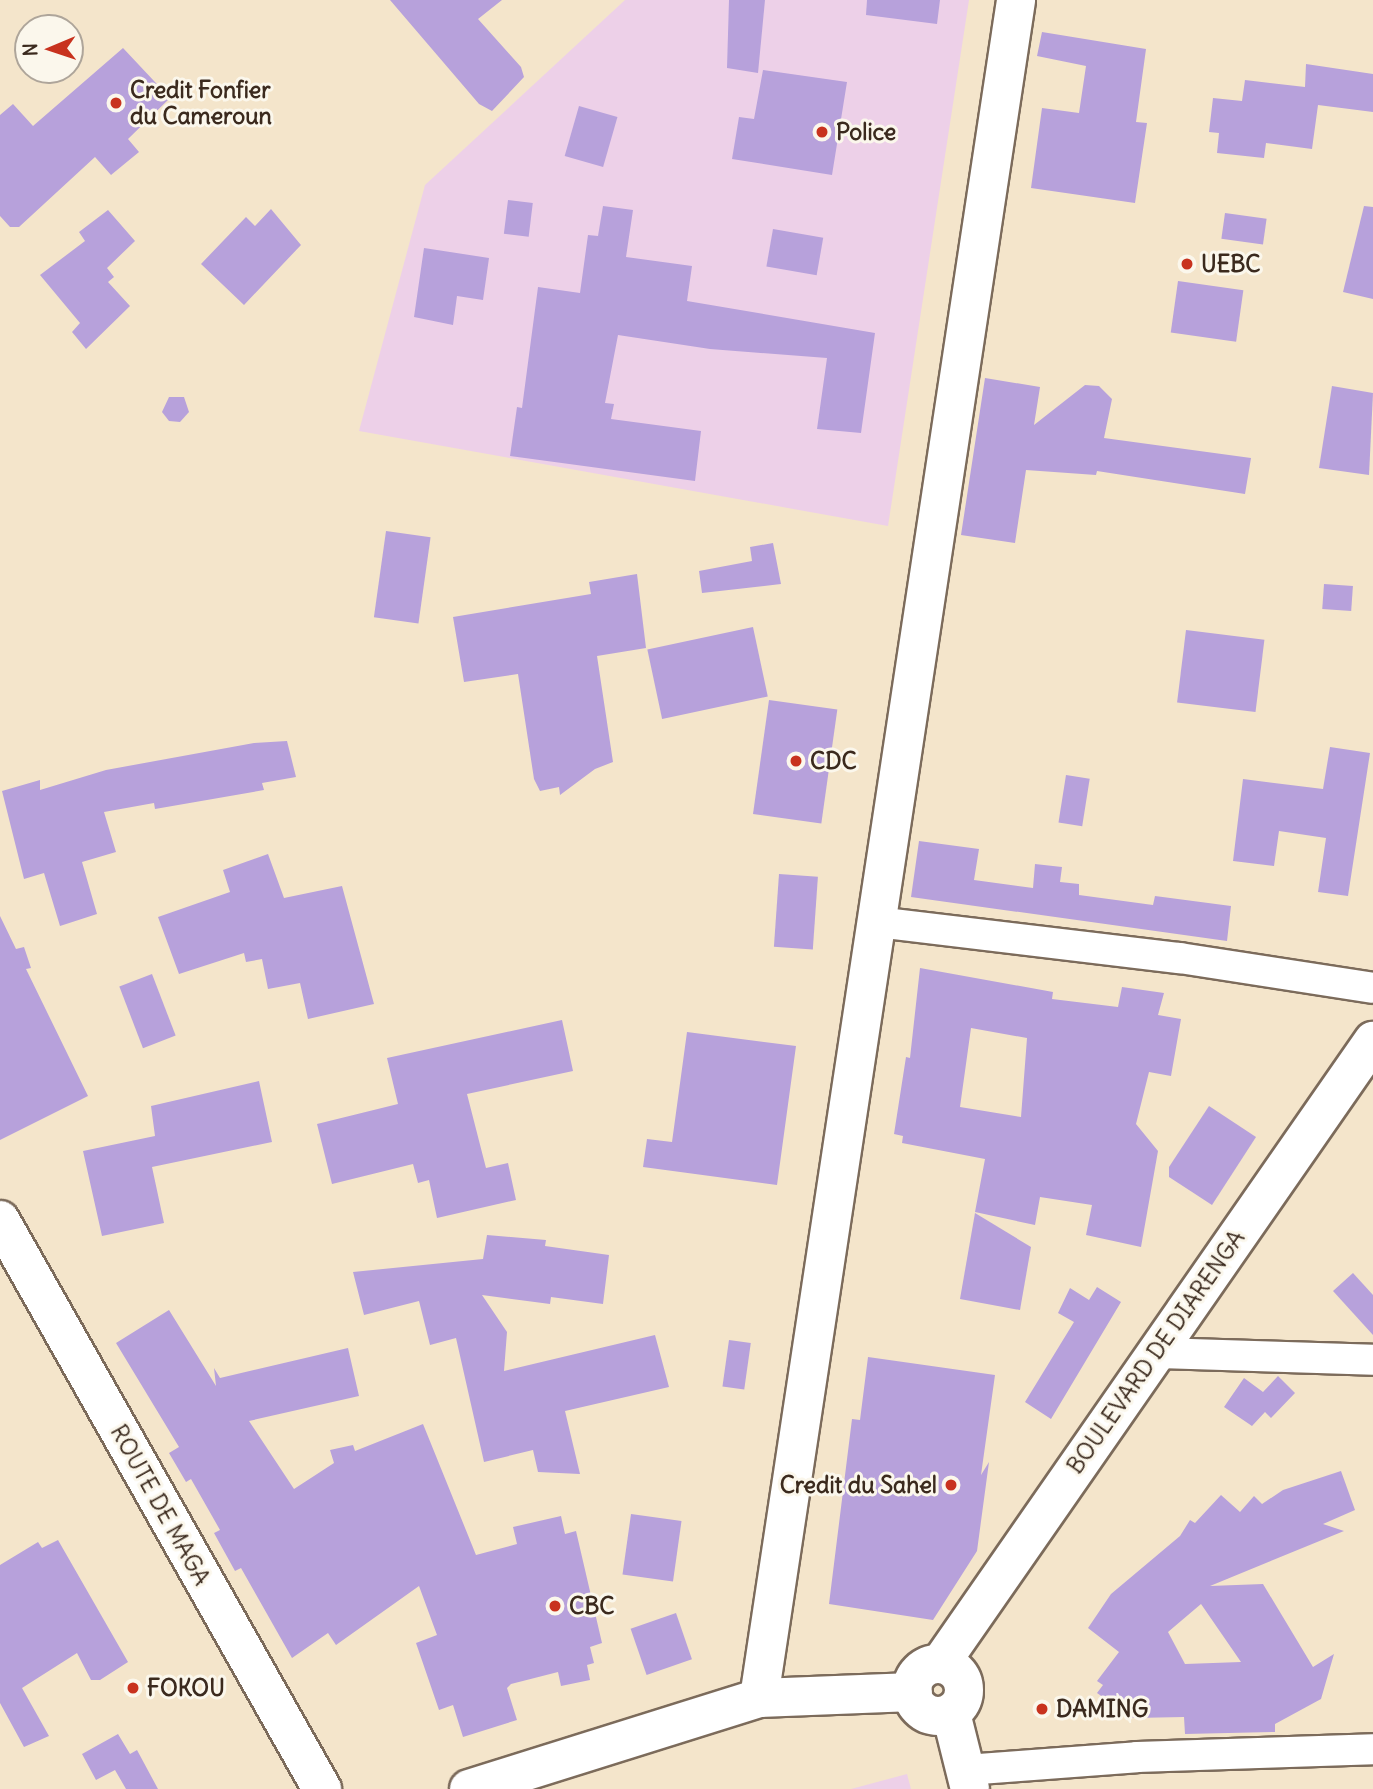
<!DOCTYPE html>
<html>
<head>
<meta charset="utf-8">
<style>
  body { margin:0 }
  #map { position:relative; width:1373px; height:1789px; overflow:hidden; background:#f4e5cb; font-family:Delius,sans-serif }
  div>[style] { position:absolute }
  .built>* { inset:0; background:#edd0e8 }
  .building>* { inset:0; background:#b7a1db; transform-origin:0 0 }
  .roads { filter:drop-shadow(2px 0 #7c6b5b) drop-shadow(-2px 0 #7c6b5b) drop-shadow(0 2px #7c6b5b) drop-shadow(0 -2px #7c6b5b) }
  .minor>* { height:30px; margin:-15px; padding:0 15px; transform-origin:15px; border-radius:15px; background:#fff }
  .secondary>* { height:38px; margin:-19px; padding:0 19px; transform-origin:19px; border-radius:19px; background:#fff }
  .primary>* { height:38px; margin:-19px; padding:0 19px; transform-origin:19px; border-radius:19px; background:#fff }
  .primary>.ring { margin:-19px; padding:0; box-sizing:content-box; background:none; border:38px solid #fff; border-radius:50% }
  .dots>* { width:19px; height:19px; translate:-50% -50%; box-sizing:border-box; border:4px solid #fbf7ec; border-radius:50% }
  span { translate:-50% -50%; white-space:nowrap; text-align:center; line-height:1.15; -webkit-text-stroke:6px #fbf7ec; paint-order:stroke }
  .poi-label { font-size:23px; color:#3b2a1e; font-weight:700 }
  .left { translate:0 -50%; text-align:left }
  .right { translate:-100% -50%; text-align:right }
  .street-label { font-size:23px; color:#3b2a1e }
  .north { position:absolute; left:14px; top:14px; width:70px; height:70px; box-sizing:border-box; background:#fbf7ec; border:2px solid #aea59a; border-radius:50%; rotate:268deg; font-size:19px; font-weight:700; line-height:28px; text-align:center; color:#3b2a1e }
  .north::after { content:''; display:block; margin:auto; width:24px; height:32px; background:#c8321e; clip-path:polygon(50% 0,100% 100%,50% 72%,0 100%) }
</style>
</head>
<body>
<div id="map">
  <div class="built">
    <i style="clip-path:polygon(625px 0,969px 0,888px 526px,359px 431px,425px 185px)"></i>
    <i style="clip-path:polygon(907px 1774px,911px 1789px,851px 1789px)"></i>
  </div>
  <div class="building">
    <i style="clip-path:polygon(390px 0,502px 0,478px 19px,521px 67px,524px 77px,492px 111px,479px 104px)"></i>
    <i style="clip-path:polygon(729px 0,765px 0,758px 73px,727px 68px)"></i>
    <i style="clip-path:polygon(867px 0,940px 0,937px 24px,866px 15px)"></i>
    <i style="clip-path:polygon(1042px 32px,1146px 49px,1136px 122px,1147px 123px,1135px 203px,1031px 188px,1042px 108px,1079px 113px,1086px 66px,1037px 56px)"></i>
    <i style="clip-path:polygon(123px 48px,170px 98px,128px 139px,139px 152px,111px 175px,95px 157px,19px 227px,10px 227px,0 216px,0 115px,13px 104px,33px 126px)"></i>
    <i style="clip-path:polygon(1306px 64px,1373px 74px,1373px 112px,1318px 105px,1312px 149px,1266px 143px,1264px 158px,1217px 153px,1219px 133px,1209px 132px,1213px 98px,1242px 101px,1245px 80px,1305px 87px)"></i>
    <i style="clip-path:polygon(763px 70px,847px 82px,832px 175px,732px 159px,739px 117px,754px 119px)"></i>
    <i style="left:579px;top:106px;width:40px;height:52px;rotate:16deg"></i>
    <i style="left:508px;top:200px;width:25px;height:34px;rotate:7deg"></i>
    <i style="clip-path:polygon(603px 206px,633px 210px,626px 257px,692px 266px,687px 301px,875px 333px,861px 433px,817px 429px,827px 358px,710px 349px,618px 335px,605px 403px,614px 404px,611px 419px,701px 431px,695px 481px,510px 456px,517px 407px,522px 408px,538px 287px,580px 293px,588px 235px,598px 236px)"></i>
    <i style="clip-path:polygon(1364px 206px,1373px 207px,1373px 299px,1343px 292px)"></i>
    <i style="clip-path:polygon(271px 209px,301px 245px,244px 305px,201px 264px,246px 217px,255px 226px)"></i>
    <i style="clip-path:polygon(108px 210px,135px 241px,107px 268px,114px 277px,108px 282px,130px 306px,86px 349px,72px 332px,80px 323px,40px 275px,85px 241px,79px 232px)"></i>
    <i style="left:1225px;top:213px;width:42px;height:26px;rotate:8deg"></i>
    <i style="left:773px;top:229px;width:51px;height:38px;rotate:10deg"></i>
    <i style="clip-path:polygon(424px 248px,489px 258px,483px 300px,457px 296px,453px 325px,414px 317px)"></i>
    <i style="left:1178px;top:281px;width:66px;height:52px;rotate:8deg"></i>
    <i style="clip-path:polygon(985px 378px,1040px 387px,1034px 425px,1085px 385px,1099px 386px,1112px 399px,1104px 438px,1251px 458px,1245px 494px,1097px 471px,1096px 475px,1026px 470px,1015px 543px,961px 535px)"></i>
    <i style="clip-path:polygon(1332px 386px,1373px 393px,1369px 475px,1319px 468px)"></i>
    <i style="clip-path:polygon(169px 397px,184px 397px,189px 412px,180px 422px,169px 421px,162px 412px)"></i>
    <i style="left:386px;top:531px;width:45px;height:87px;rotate:8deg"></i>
    <i style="clip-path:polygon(773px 543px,781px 584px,702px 593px,699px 571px,752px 561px,750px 547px)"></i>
    <i style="clip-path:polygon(637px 574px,646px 648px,597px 656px,613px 762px,595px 769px,560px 795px,559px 787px,540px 791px,534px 779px,518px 674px,464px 682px,453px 617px,591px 594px,589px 582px)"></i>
    <i style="left:1324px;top:584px;width:29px;height:25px;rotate:4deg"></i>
    <i style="left:753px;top:627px;width:71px;height:108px;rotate:78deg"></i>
    <i style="left:1186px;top:630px;width:79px;height:73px;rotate:7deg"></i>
    <i style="left:769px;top:700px;width:69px;height:115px;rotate:8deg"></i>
    <i style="clip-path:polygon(287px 741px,296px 777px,262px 783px,264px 790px,155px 809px,154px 803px,104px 812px,116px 852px,82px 862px,97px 914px,60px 926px,44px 873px,24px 879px,2px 791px,40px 780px,40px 790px,106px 770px,254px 743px)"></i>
    <i style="clip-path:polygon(1330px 747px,1370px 753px,1348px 896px,1318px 892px,1326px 838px,1279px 831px,1274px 866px,1233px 861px,1243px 779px,1323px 789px)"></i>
    <i style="left:1066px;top:775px;width:24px;height:48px;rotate:9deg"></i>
    <i style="clip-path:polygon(919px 841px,979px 849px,974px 880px,1033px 888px,1035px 864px,1062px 867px,1060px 882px,1079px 884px,1079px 895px,1153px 905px,1155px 896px,1231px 906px,1227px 941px,911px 897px)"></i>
    <i style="clip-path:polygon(268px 854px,284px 898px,342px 886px,374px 1004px,308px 1019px,300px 983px,268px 989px,262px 959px,246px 962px,244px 953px,179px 974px,158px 917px,230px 892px,223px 870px)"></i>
    <i style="left:779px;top:874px;width:39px;height:73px;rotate:4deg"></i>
    <i style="clip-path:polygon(0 916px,16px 949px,24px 947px,31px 968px,26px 969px,88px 1096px,0 1140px)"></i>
    <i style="clip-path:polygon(evenodd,920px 968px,1053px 992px,1052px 999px,1118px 1007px,1122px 987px,1164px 993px,1158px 1015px,1181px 1019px,1171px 1076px,1149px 1072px,1136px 1124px,1158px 1151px,1141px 1247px,1086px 1235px,1092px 1205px,1040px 1197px,1035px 1225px,975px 1212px,985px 1159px,902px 1143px,903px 1136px,894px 1134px,906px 1057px,910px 1058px,920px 968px,971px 1028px,1027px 1038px,1021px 1117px,960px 1107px,971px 1028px)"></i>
    <i style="left:152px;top:974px;width:66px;height:35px;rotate:69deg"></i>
    <i style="clip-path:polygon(562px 1020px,573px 1071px,467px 1094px,486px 1168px,508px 1163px,516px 1200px,437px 1218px,429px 1180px,418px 1183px,413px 1164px,332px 1184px,317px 1124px,398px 1104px,387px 1058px)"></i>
    <i style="clip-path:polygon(687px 1032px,796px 1046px,777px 1185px,643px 1167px,647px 1139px,672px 1142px)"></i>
    <i style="clip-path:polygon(259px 1081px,272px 1142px,152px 1167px,164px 1223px,102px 1236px,83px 1151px,155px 1136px,151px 1106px)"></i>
    <i style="clip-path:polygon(1209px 1106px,1256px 1137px,1212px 1205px,1169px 1177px,1169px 1167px)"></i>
    <i style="clip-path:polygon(975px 1213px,1031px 1247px,1020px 1310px,960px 1299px)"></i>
    <i style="clip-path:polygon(487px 1235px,546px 1240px,545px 1246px,609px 1255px,603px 1304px,551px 1297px,550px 1304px,482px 1295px,507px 1332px,504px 1371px,655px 1335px,669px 1387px,565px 1411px,580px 1474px,538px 1472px,533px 1450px,484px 1462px,456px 1338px,430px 1345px,419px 1301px,364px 1315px,353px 1272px,483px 1259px)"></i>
    <i style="clip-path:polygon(1353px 1273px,1373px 1295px,1373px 1335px,1333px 1291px)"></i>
    <i style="clip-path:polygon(1097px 1287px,1121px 1302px,1051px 1419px,1025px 1402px,1074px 1322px,1058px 1313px,1070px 1288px,1089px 1300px)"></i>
    <i style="clip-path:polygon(169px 1310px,216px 1386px,214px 1368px,220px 1378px,348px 1348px,359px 1396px,249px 1421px,294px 1489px,334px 1463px,330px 1450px,353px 1445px,355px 1451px,423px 1424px,476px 1555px,517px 1544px,513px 1527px,561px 1516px,565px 1534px,576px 1531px,602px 1643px,590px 1647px,594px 1663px,587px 1665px,590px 1680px,561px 1686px,558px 1672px,511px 1684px,507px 1688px,517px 1720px,463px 1737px,453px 1705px,439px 1710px,416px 1643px,437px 1635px,419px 1586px,336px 1645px,328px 1633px,292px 1658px,241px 1568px,235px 1571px,214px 1533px,220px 1530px,191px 1479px,186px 1482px,169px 1453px,179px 1447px,116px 1343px)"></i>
    <i style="left:729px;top:1340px;width:22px;height:47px;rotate:8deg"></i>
    <i style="clip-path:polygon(868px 1357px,995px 1375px,981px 1475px,989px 1462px,977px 1551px,933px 1620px,829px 1604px,852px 1419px,860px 1420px)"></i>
    <i style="clip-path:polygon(1278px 1376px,1295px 1393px,1271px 1418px,1265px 1412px,1252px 1426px,1224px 1407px,1244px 1378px,1263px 1392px)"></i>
    <i style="clip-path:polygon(evenodd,1341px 1471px,1355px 1510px,1323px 1524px,1344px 1531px,1210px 1586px,1263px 1584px,1313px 1667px,1334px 1654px,1321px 1699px,1275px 1724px,1275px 1732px,1185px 1734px,1184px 1717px,1133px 1718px,1097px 1693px,1103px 1685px,1097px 1681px,1119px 1652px,1088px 1628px,1111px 1594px,1180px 1536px,1190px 1520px,1195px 1523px,1221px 1495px,1240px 1512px,1254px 1496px,1262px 1504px,1283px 1490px,1341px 1471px,1201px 1604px,1241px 1662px,1185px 1664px,1168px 1632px,1201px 1604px)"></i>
    <i style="left:631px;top:1514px;width:51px;height:61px;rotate:8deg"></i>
    <i style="clip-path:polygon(58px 1540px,128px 1662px,100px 1680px,91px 1680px,77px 1653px,22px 1688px,49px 1736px,24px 1747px,0 1703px,0 1565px,38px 1542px,42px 1548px)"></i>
    <i style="left:676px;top:1613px;width:49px;height:48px;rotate:71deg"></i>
    <i style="clip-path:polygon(118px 1734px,130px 1754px,137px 1750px,158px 1789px,126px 1789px,115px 1770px,96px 1780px,82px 1754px)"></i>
  </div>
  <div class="roads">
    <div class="minor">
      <i style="left:876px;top:922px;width:306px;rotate:6.8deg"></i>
      <i style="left:1180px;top:958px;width:195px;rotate:8.8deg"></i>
      <i style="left:1156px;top:1353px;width:217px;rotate:1.8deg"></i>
      <i style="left:966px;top:1770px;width:171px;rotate:-4.3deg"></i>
      <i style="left:1137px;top:1757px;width:236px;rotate:-1.9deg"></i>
    </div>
    <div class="secondary">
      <i style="left:0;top:1220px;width:654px;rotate:60.49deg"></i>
    </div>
    <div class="primary">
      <i style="left:940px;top:1664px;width:759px;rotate:-55.2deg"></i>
      <i class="ring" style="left:912px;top:1664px;width:14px;height:14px"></i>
      <i style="left:759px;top:1698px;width:1717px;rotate:-81.39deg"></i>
      <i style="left:951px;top:1713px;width:78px;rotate:76deg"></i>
      <i style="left:469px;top:1789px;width:304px;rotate:-17.4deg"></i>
      <i style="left:759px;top:1698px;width:154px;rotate:-2.2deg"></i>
    </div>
  </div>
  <div class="dots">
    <i style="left:116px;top:103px;background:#c8321e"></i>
    <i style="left:822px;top:132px;background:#c8321e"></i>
    <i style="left:1187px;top:264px;background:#c8321e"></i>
    <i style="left:796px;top:761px;background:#c8321e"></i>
    <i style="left:951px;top:1485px;background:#c8321e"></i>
    <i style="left:555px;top:1606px;background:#c8321e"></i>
    <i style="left:133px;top:1688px;background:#c8321e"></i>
    <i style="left:1042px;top:1709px;background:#c8321e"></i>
  </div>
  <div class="poi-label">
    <span class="left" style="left:130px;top:103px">Credit Fonfier<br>du Cameroun</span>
    <span class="left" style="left:836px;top:132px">Police</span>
    <span class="left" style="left:1201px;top:264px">UEBC</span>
    <span class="left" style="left:810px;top:761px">CDC</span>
    <span class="right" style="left:937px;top:1485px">Credit du Sahel</span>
    <span class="left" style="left:569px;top:1606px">CBC</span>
    <span class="left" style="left:147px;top:1688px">FOKOU</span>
    <span class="left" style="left:1056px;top:1709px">DAMING</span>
  </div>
  <div class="street-label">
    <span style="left:1156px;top:1352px;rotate:-55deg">BOULEVARD DE DIARENGA</span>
    <span style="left:160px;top:1505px;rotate:61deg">ROUTE DE MAGA</span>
  </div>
  <div class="north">N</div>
</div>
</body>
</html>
